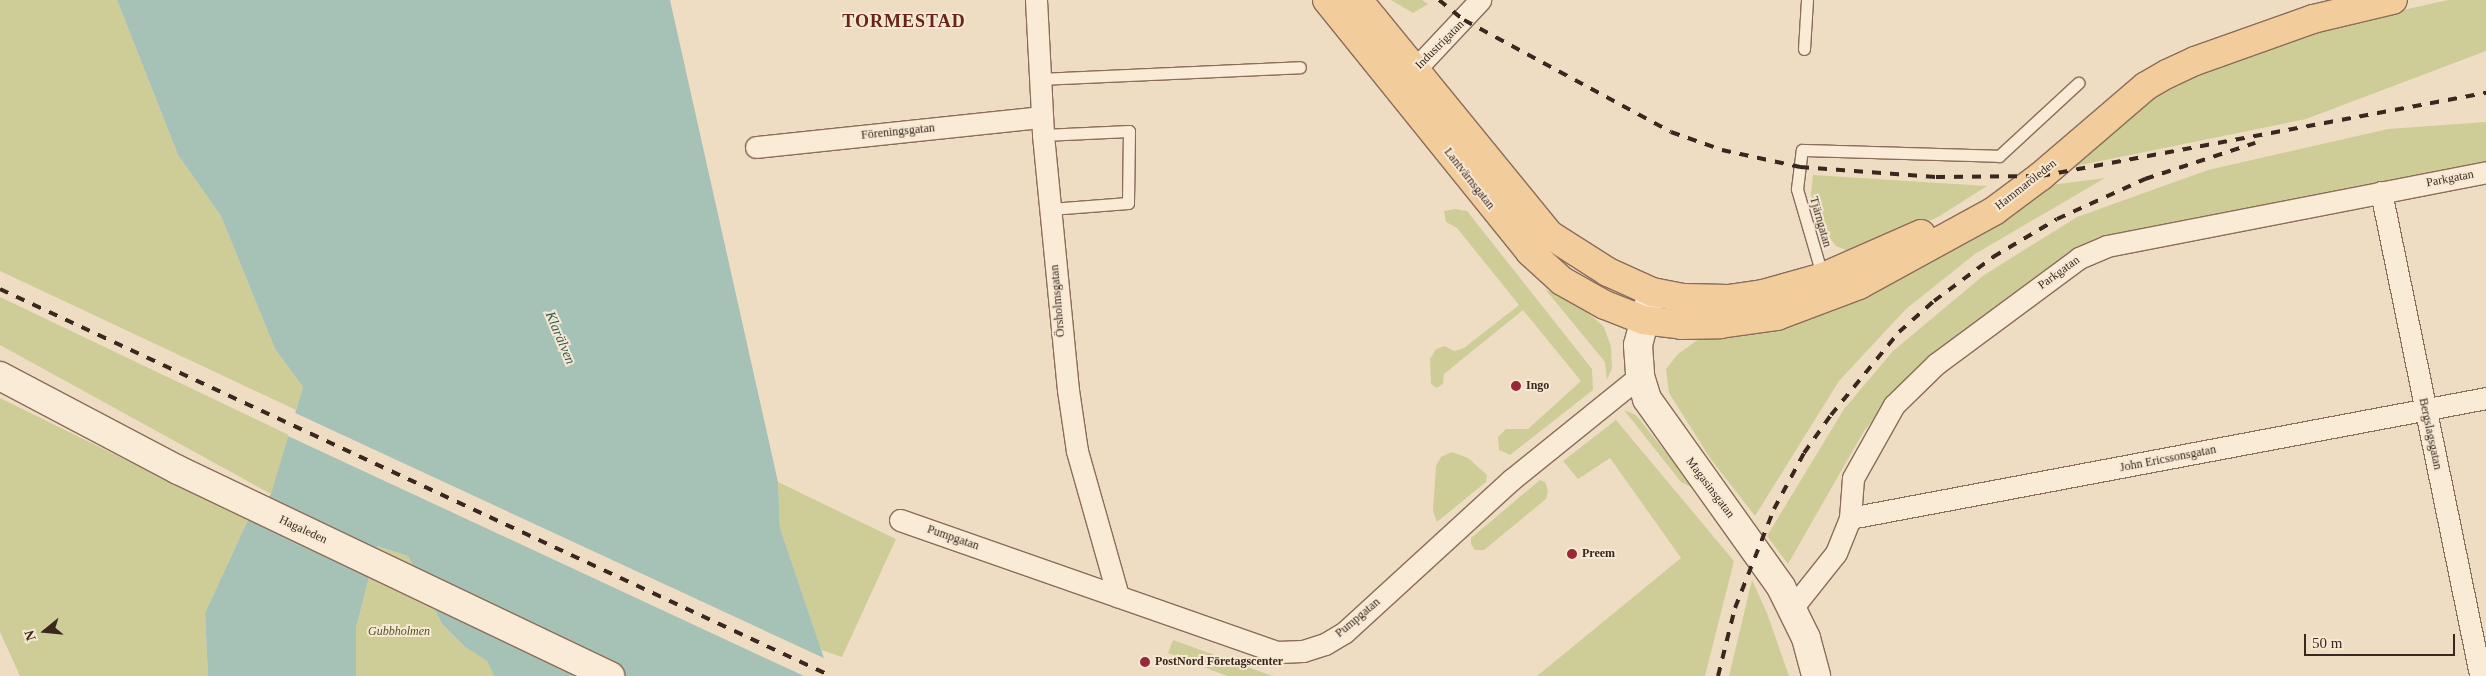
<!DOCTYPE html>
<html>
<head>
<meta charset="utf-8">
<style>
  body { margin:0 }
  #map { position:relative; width:2486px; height:676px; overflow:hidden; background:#efddc3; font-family:"Times New Roman",serif }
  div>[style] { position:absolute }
  .green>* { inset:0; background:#cecd97 }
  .water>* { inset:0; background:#a6c2b6 }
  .pier>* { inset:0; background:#efddc3 }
  .roads { filter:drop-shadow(1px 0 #8a6d5a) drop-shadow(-1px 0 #8a6d5a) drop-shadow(0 1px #8a6d5a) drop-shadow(0 -1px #8a6d5a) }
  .lane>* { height:11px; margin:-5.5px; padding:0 5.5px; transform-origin:5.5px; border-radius:5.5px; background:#faebd7 }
  .street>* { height:21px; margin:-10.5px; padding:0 10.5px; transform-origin:10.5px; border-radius:10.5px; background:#faebd7 }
  .secondary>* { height:28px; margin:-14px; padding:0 14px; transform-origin:14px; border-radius:14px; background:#faebd7 }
  .primary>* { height:28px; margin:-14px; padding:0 14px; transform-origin:14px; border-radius:14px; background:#f3cc9b }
  .rail>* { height:4px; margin-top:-2px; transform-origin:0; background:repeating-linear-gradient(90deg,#3a281e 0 9px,transparent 0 18px) }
  .dots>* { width:14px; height:14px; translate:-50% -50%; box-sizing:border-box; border:2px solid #f6e8d3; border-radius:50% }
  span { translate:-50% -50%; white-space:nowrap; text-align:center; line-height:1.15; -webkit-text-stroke:4px #f6e8d3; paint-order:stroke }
  .street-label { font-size:12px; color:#3a281e }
  .poi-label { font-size:12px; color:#3a281e; font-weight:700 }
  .left { translate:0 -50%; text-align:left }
  .park-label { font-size:12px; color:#505624; font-style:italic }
  .water-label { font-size:14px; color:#2d5a51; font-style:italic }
  .district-label { font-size:18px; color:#67231c; font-weight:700; letter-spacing:1px }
  .north { position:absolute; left:20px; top:606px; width:50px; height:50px; -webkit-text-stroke:4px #f6e8d3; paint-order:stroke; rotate:253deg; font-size:14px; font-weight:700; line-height:20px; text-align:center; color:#3a281e }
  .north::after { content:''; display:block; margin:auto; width:18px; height:22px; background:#3a281e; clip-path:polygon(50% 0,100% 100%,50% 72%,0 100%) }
  .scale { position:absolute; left:2304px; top:634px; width:151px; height:22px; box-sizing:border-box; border:2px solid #3a281e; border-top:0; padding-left:6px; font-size:15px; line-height:18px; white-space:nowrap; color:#3a281e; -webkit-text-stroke:4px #f6e8d3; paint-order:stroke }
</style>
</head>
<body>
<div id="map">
  <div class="green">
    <i style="clip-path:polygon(0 0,117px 0,178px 155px,221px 216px,275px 349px,303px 387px,296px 410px,0 271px)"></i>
    <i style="clip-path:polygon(1391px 0,1422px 0,1428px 4px,1413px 13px)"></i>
    <i style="clip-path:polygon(2448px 0,2486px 0,2486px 51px,2306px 119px,2066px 168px,2141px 104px,2213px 68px,2286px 36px)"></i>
    <i style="clip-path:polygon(2486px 122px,2486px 169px,2087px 244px,1907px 379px,1864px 431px,1788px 564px,1767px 536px,1844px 409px,1893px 351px,1984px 275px,2077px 217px,2208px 170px,2388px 129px)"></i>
    <i style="clip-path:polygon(1813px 175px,1987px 186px,1938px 217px,1853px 253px,1836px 246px,1816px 220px,1811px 194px)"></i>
    <i style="clip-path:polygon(2105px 178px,1975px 254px,1906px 309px,1839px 381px,1755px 516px,1710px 458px,1669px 393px,1666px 369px,1678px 354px,1699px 339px,1797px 321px,1841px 307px,1887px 285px,2043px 186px)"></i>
    <i style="clip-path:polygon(1455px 209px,1467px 211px,1592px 369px,1593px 390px,1510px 455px,1499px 450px,1498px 437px,1506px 429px,1528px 429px,1581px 381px,1523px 310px,1444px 374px,1443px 384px,1437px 388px,1431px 384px,1430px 359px,1436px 349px,1445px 346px,1454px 351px,1464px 348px,1519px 305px,1457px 228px,1446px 222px,1444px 211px)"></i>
    <i style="clip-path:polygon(1545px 289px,1585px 310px,1604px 327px,1611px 347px,1612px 368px,1607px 380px,1605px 362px)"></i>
    <i style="clip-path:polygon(0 297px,291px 436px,271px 494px,0 345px)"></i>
    <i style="clip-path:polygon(0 398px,248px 520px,205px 613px,208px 676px,20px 676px,0 632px)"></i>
    <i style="clip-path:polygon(1624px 410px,1636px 415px,1695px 489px,1681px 482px)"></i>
    <i style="clip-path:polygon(1616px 420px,1734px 561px,1705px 676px,1537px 676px,1681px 558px,1610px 458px,1578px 479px,1563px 461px)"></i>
    <i style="clip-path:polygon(1452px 452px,1468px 458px,1487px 475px,1486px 482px,1437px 522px,1433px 511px,1436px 466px,1441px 457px)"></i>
    <i style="clip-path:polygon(1540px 480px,1545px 482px,1548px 491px,1546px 499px,1484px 550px,1475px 550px,1471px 544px,1471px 538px)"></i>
    <i style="clip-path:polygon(778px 482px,896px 539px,842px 657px,821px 650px,780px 528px)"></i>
    <i style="clip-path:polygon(377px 546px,408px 556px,442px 624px,465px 647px,487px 661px,494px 676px,356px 676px,356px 628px)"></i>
    <i style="clip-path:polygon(1752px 580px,1767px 613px,1789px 676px,1729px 676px)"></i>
    <i style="clip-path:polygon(1173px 640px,1273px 676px,1227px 676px,1168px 653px)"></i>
  </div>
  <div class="water">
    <i style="clip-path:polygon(117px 0,670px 0,778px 482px,780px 528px,830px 676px,494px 676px,487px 661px,465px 647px,442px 624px,408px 556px,377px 546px,356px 628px,356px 676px,208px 676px,205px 613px,248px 520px,271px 494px,303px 387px,275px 349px,221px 216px,178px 155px)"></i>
  </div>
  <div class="pier">
    <i style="clip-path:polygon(293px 412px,828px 660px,833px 676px,804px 676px,288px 436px)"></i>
  </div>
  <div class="roads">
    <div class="lane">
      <i style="left:1804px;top:49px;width:49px;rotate:-86.5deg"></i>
      <i style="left:1039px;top:79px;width:261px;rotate:-2.6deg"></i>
      <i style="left:1043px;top:135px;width:86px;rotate:-2.7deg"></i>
      <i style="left:1129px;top:131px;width:72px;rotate:90.8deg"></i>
      <i style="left:1128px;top:203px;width:78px;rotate:175.6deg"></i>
      <i style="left:1823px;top:278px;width:93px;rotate:-106.3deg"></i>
      <i style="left:1797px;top:189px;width:39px;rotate:-83deg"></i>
      <i style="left:1802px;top:150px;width:197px;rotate:1.7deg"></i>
      <i style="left:1999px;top:156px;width:108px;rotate:-42.7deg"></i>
    </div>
    <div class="street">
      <i style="left:1036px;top:0;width:135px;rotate:87deg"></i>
      <i style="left:1043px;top:135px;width:256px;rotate:84.4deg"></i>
      <i style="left:1068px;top:390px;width:62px;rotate:81.6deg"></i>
      <i style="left:1077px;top:451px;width:151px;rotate:74.2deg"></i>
      <i style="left:1405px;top:80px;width:110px;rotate:-46.8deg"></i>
      <i style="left:756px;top:147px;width:287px;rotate:-6deg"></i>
      <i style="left:2381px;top:192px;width:494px;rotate:78.4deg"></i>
      <i style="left:1850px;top:518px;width:647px;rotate:-10.68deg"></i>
      <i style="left:900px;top:520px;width:399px;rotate:19.3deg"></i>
      <i style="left:1277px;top:652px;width:26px;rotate:-2deg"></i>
      <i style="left:1303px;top:651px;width:23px;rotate:-18deg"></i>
      <i style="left:1325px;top:644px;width:23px;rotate:-31deg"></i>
      <i style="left:1345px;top:632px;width:225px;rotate:-42.5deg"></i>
      <i style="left:1511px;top:480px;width:166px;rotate:-38.9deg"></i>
      <i style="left:1793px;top:607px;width:69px;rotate:-51.5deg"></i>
      <i style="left:1836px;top:553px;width:38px;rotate:-68deg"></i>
      <i style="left:1850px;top:518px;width:40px;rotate:-85.7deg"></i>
      <i style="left:1853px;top:478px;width:84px;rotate:-60.7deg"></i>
      <i style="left:1894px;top:405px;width:59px;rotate:-44.3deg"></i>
      <i style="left:1936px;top:364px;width:178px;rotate:-36.5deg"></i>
      <i style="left:2079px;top:258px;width:30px;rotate:-23deg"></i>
      <i style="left:2107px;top:246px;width:386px;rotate:-11deg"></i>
    </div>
    <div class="secondary">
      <i style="left:1652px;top:292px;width:55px;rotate:104.8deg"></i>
      <i style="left:1638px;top:345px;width:31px;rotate:86deg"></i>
      <i style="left:1640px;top:376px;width:24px;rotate:73deg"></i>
      <i style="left:1647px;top:399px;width:231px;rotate:54.5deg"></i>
      <i style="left:1781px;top:587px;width:57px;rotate:63.9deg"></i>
      <i style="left:1806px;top:638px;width:39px;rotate:75deg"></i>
      <i style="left:0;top:376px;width:201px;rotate:27.8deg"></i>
      <i style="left:178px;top:470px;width:479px;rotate:25.5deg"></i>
    </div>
    <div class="primary">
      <i style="left:1327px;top:0;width:324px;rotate:51.1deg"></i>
      <i style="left:1530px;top:252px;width:43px;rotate:42.2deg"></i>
      <i style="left:1562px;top:281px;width:49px;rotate:29.2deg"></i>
      <i style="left:1605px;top:305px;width:41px;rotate:21.5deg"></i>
      <i style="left:1643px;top:320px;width:38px;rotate:7deg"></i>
      <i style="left:1681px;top:325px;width:39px;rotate:-1deg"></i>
      <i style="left:1720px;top:324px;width:58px;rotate:-8deg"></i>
      <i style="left:1777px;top:316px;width:88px;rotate:-20.7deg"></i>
      <i style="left:1859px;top:285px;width:154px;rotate:-28.7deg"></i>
      <i style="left:1994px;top:211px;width:59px;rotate:-36.7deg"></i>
      <i style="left:2041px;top:176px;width:138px;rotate:-40.6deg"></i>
      <i style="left:2146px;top:86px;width:24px;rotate:-30deg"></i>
      <i style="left:2167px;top:74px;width:31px;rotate:-25deg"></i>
      <i style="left:2195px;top:61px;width:125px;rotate:-19.6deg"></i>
      <i style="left:2313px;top:19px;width:82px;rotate:-13.4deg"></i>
      <i style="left:1358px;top:0;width:303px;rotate:50.8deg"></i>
      <i style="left:1550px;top:235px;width:69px;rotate:32.5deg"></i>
      <i style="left:1608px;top:272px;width:48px;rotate:24.4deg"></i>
      <i style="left:1652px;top:292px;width:33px;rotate:11deg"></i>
      <i style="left:1684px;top:298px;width:44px;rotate:1.3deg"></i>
      <i style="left:1728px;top:299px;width:35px;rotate:-8deg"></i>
      <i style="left:1763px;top:294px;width:62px;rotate:-15.8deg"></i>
      <i style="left:1823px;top:277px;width:107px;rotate:-23.7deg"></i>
    </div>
  </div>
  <div class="rail">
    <i style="left:1439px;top:0;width:32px;rotate:39deg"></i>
    <i style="left:1464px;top:20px;width:235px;rotate:28.4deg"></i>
    <i style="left:1671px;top:132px;width:54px;rotate:19.4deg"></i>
    <i style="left:1722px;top:150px;width:80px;rotate:12.3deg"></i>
    <i style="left:1800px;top:167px;width:136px;rotate:4.2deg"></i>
    <i style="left:1936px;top:177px;width:105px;rotate:-0.5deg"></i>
    <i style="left:2041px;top:176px;width:453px;rotate:-10.6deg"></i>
    <i style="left:0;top:289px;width:917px;rotate:24.97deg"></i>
    <i style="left:1718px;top:676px;width:70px;rotate:-76deg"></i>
    <i style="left:1735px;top:608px;width:106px;rotate:-68.5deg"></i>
    <i style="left:1774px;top:509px;width:64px;rotate:-61.8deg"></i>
    <i style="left:1804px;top:453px;width:47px;rotate:-54.6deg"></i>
    <i style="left:1831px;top:415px;width:107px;rotate:-50.7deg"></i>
    <i style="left:1899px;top:332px;width:47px;rotate:-41.5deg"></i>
    <i style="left:1934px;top:301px;width:74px;rotate:-36.7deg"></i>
    <i style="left:1993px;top:257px;width:74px;rotate:-30.7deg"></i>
    <i style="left:2057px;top:219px;width:97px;rotate:-24.4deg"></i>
    <i style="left:2145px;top:179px;width:116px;rotate:-18.1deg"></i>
  </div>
  <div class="dots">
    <i style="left:1516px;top:386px;background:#9a2837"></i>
    <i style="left:1572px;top:554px;background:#9a2837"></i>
    <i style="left:1145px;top:662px;background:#9a2837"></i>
  </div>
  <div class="street-label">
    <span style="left:1440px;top:45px;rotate:-45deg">Industrigatan</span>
    <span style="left:898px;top:132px;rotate:-6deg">Föreningsgatan</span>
    <span style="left:1469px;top:179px;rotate:52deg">Lantvärnsgatan</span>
    <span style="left:2450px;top:179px;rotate:-11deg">Parkgatan</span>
    <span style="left:2026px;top:185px;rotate:-38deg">Hammaröleden</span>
    <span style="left:1820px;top:222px;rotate:74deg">Tjärngatan</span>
    <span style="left:2059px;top:273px;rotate:-36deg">Parkgatan</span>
    <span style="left:1058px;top:301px;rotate:-95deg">Örsholmsgatan</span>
    <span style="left:2430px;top:434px;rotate:78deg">Bergslagsgatan</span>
    <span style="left:2168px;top:459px;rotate:-11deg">John Ericssonsgatan</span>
    <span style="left:1710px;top:488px;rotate:53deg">Magasinsgatan</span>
    <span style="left:303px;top:530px;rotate:25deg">Hagaleden</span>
    <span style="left:953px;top:538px;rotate:19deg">Pumpgatan</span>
    <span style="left:1358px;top:618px;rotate:-40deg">Pumpgatan</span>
  </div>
  <div class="poi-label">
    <span class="left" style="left:1526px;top:386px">Ingo</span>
    <span class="left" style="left:1582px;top:554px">Preem</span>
    <span class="left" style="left:1155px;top:662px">PostNord Företagscenter</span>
  </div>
  <div class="park-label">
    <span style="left:399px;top:632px">Gubbholmen</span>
  </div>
  <div class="water-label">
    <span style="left:560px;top:338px;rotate:67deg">Klarälven</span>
  </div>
  <div class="district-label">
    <span style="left:904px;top:21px">TORMESTAD</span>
  </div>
  <div class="north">N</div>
  <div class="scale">50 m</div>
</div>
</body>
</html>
